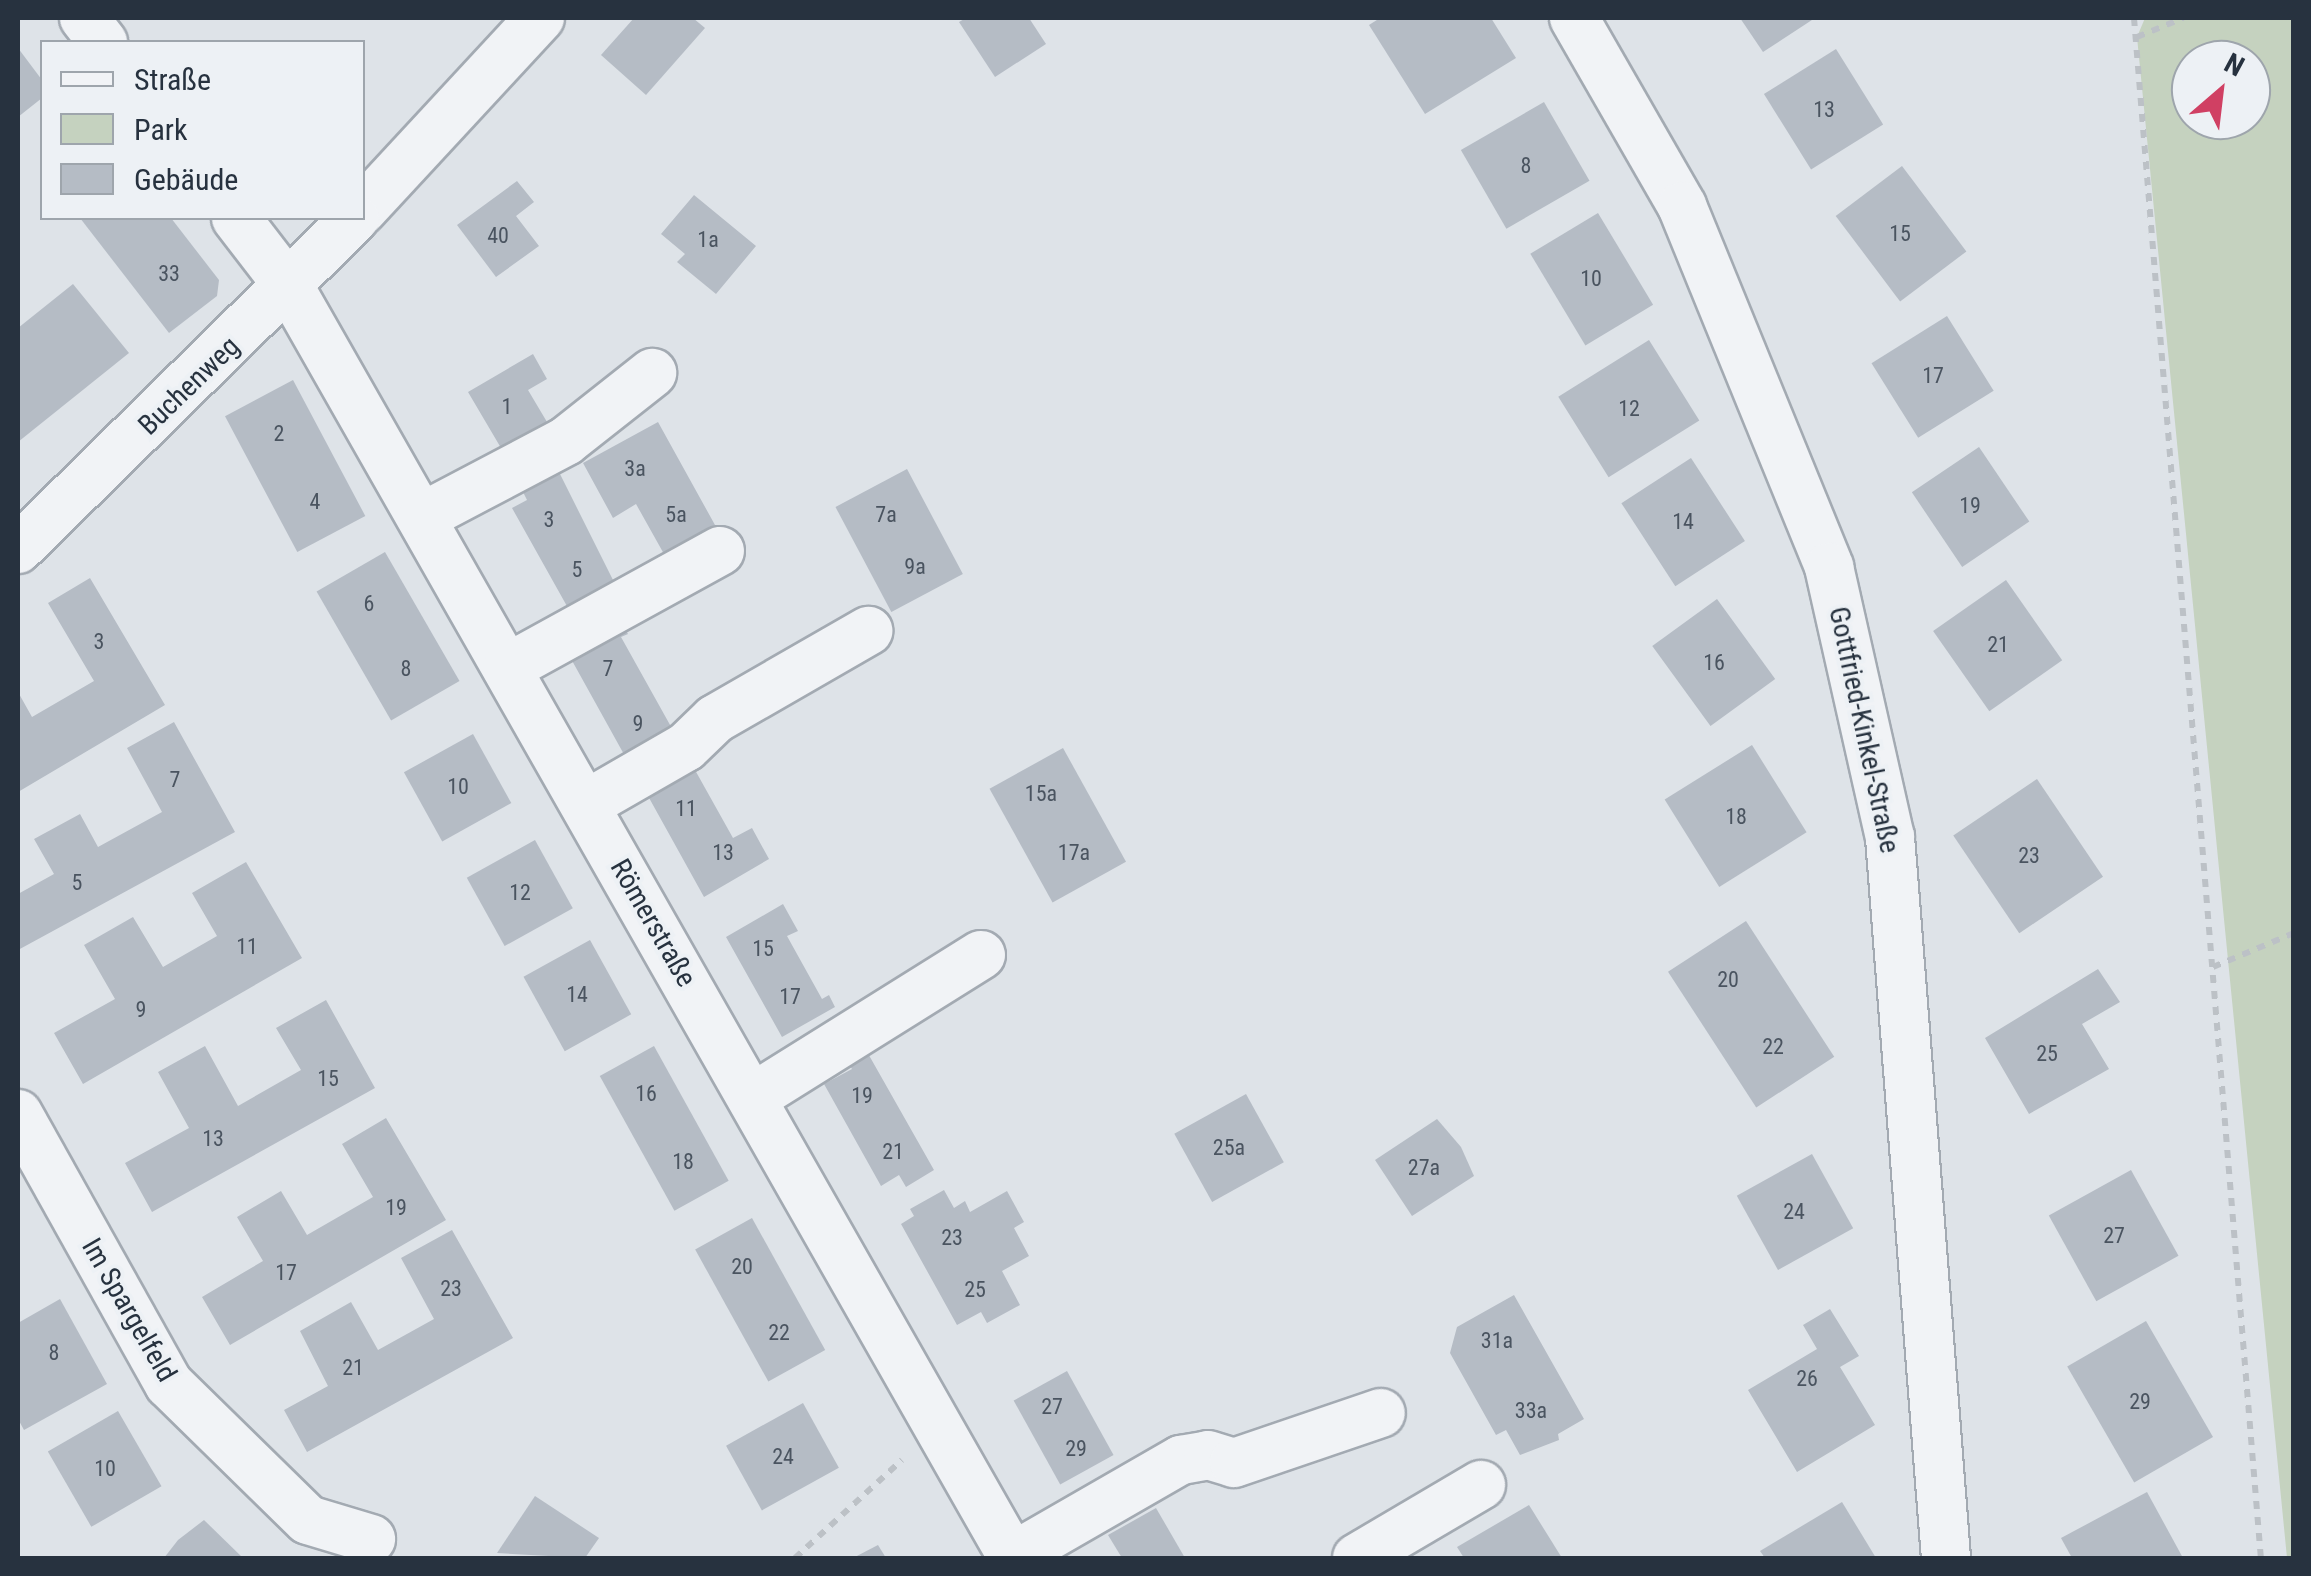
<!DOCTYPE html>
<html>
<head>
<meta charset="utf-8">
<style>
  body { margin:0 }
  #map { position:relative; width:2311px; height:1576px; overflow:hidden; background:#dee3e8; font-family:"Roboto Condensed",sans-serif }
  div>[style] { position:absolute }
  .green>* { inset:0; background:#c5d2bf }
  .building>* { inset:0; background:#b5bcc5; transform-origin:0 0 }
  .path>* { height:6px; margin-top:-3px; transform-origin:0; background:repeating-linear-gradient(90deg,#bcc1c6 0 8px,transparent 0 16px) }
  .roads { filter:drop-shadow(2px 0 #a3aab2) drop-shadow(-2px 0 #a3aab2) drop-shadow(0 2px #a3aab2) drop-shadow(0 -2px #a3aab2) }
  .minor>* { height:48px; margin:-24px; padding:0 24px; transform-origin:24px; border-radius:24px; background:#f1f3f6 }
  span { translate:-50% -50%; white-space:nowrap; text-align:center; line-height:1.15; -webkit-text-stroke:8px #edf1f5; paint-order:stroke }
  .number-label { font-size:22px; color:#4a5460 }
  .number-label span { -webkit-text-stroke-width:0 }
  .street-label { font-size:28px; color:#27323f }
  .frame { position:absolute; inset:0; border:20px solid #27323f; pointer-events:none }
  .legend { position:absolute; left:40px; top:40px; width:325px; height:180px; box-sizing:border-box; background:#edf1f5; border:2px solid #9ea5ac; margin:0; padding:12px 18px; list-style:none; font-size:30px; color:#27323f }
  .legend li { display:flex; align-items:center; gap:20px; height:50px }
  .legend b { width:50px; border:2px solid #9ea5ac }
  .north { position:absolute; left:2171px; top:40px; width:100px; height:100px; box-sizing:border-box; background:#edf1f5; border:2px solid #9ea5ac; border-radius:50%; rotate:28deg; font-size:28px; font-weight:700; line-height:40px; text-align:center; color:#27323f }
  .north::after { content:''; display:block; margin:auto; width:35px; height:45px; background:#d04063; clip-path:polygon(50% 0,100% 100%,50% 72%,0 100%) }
</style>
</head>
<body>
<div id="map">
  <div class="green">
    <i style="clip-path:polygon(evenodd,2145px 18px,2293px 18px,2293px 1558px,2287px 1558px,2137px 37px,2145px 18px,2191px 60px,2251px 60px,2251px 120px,2191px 120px,2191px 60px)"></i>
  </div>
  <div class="building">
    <i style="clip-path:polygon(634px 18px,693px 18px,705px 28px,646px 95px,601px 55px)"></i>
    <i style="clip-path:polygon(966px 18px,1029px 18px,1046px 44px,995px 77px,959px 22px)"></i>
    <i style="clip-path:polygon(1380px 18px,1491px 18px,1516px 58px,1425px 114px,1369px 25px)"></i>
    <i style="clip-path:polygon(1740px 18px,1815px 18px,1763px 52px)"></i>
    <i style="clip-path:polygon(18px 48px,42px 80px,42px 98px,18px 117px)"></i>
    <i style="left:1836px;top:49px;width:89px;height:85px;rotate:58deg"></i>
    <i style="left:1544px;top:102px;width:91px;height:96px;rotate:60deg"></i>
    <i style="left:1902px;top:166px;width:107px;height:83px;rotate:53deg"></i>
    <i style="clip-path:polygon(517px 181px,534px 202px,516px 216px,539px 246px,496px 277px,457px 225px)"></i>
    <i style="clip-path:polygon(694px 195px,756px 246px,716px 294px,677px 262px,685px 254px,661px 234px)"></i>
    <i style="left:1598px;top:213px;width:107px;height:79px;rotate:59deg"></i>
    <i style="clip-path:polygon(80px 218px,171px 218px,219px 280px,217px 296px,169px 333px)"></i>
    <i style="clip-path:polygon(73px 284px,129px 353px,18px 442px,18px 328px)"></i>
    <i style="left:1947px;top:316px;width:88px;height:89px;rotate:58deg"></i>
    <i style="left:1649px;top:340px;width:95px;height:107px;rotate:58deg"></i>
    <i style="clip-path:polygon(533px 354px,547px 379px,528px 390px,547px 422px,501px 448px,468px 392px)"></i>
    <i style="left:293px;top:380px;width:154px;height:77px;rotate:62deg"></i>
    <i style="clip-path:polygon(658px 422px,715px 525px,664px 554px,636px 504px,613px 518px,583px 463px)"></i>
    <i style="left:1979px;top:447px;width:90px;height:81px;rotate:56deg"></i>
    <i style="left:1691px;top:458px;width:99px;height:83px;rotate:57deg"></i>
    <i style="left:907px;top:469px;width:119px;height:81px;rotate:62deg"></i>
    <i style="clip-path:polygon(559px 472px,614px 582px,568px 608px,512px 508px,527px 500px,523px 492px)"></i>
    <i style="left:385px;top:552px;width:149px;height:79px;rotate:60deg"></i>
    <i style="clip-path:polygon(90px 578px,165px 705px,18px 792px,18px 692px,32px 717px,94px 681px,48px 603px)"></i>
    <i style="left:2006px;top:580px;width:98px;height:89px;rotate:55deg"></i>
    <i style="left:1717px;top:599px;width:99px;height:80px;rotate:54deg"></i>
    <i style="clip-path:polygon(620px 621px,628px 634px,621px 637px,679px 741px,626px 758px,570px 657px)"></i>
    <i style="clip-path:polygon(174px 722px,235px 832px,18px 950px,18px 894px,54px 874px,34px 839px,80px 814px,98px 847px,162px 812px,127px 748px)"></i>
    <i style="left:473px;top:734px;width:79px;height:79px;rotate:61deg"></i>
    <i style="left:1752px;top:745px;width:103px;height:103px;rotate:58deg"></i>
    <i style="left:1063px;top:748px;width:130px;height:84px;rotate:61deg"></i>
    <i style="clip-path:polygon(695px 770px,733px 838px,752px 828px,769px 859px,704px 897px,648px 796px)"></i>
    <i style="left:2037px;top:779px;width:118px;height:101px;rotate:56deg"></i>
    <i style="left:535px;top:840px;width:78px;height:78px;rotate:61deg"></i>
    <i style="clip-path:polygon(246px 862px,302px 958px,83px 1084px,54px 1033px,115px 999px,84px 945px,133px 917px,163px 967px,217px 936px,192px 893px)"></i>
    <i style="clip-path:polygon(783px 904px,798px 931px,787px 936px,822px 999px,829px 995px,835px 1007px,782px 1037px,726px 937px)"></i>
    <i style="left:1746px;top:921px;width:162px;height:93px;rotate:57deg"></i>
    <i style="left:590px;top:940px;width:85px;height:76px;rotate:61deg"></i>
    <i style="clip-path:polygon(2098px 969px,2120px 1002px,2082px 1024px,2109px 1069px,2029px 1114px,1985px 1038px)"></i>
    <i style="clip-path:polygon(326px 1000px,375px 1088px,152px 1212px,125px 1163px,189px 1128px,158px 1072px,205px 1046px,238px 1106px,301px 1070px,276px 1028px)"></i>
    <i style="left:654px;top:1046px;width:154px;height:62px;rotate:61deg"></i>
    <i style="clip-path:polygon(866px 1050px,934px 1170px,906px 1187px,899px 1175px,881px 1186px,824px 1084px,852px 1069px,847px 1061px)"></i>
    <i style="left:1246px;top:1094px;width:78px;height:82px;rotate:61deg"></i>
    <i style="clip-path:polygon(386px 1118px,446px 1220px,230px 1345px,202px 1297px,263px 1261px,237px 1217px,281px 1191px,307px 1235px,373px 1197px,342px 1144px)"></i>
    <i style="clip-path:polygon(1437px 1119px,1461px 1147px,1474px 1176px,1412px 1216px,1375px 1160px)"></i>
    <i style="left:1812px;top:1154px;width:85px;height:86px;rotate:61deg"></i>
    <i style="left:2131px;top:1170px;width:98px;height:94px;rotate:61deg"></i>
    <i style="clip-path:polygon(944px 1190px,954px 1208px,965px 1201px,970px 1212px,1007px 1191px,1024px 1222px,1014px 1228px,1029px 1256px,1002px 1271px,1020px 1305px,987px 1323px,981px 1312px,957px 1325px,901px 1224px,914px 1216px,910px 1209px)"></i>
    <i style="left:752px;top:1218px;width:151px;height:65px;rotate:61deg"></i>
    <i style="clip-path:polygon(452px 1230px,513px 1338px,307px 1452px,284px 1410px,328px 1386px,300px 1331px,351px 1302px,378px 1350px,434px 1319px,401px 1258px)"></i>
    <i style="clip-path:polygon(1514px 1295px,1584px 1419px,1558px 1434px,1559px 1440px,1520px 1455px,1506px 1430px,1496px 1435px,1450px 1353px,1457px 1327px)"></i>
    <i style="clip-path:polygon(60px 1299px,107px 1384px,24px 1430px,18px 1419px,18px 1323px)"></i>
    <i style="clip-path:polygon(1830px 1309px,1859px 1356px,1840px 1367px,1875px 1425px,1797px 1472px,1748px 1390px,1817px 1349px,1803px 1325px)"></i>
    <i style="left:2146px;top:1321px;width:134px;height:91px;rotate:60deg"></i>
    <i style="left:1067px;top:1371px;width:96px;height:61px;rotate:61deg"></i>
    <i style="left:803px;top:1403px;width:74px;height:88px;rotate:61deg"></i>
    <i style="left:118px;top:1411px;width:87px;height:81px;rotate:60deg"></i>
    <i style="clip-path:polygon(2147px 1492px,2183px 1558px,2072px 1558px,2061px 1538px)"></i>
    <i style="clip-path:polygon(535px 1496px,599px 1538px,585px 1558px,497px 1553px)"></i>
    <i style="clip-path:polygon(1842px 1502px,1876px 1558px,1765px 1558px,1760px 1551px)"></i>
    <i style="clip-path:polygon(1529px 1505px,1562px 1558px,1464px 1558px,1457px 1547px)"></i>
    <i style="clip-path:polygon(1156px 1508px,1185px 1558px,1122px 1558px,1108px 1535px)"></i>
    <i style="clip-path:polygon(204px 1520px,243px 1558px,164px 1558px,178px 1540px)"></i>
    <i style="clip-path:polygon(878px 1545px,886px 1558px,853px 1558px)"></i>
  </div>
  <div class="path">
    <i style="left:2134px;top:18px;width:1545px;rotate:85.29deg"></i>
    <i style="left:2137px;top:37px;width:50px;rotate:-22.4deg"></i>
    <i style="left:2213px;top:967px;width:88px;rotate:-22.8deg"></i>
    <i style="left:795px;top:1558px;width:145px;rotate:-42.5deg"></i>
  </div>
  <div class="roads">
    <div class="minor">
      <i style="left:84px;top:18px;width:31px;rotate:52deg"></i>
      <i style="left:1574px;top:18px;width:217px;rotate:60.1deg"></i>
      <i style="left:1682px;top:206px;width:390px;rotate:67.8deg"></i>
      <i style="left:1829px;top:567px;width:277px;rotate:77.3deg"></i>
      <i style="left:1890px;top:837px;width:723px;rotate:85.56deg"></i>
      <i style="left:362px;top:210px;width:262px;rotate:-47.2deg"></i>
      <i style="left:236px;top:218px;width:88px;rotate:52.4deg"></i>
      <i style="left:290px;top:288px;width:1461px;rotate:60.35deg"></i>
      <i style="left:422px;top:517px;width:163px;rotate:-27.8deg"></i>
      <i style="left:566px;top:441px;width:110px;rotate:-38.3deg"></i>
      <i style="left:18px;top:549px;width:472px;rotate:-44.5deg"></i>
      <i style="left:507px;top:668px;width:243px;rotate:-28.8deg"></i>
      <i style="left:585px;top:805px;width:116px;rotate:-29.9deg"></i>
      <i style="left:686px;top:747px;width:40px;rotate:-44deg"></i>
      <i style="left:715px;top:719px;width:177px;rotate:-29.9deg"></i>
      <i style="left:752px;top:1098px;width:270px;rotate:-32deg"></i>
      <i style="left:18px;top:1114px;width:309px;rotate:60.8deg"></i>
      <i style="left:169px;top:1384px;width:194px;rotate:44.4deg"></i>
      <i style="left:308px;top:1520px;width:66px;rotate:16.8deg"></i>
      <i style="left:1012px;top:1557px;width:195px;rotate:-29.9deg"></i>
      <i style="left:1181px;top:1460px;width:27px;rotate:-10deg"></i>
      <i style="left:1208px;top:1455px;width:27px;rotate:17deg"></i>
      <i style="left:1234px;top:1463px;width:155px;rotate:-18.8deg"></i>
      <i style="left:1357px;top:1558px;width:144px;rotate:-30.5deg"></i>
    </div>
  </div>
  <div class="number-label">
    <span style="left:1824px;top:110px">13</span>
    <span style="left:1526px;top:166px">8</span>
    <span style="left:1900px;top:234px">15</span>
    <span style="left:498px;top:236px">40</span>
    <span style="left:708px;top:240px">1a</span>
    <span style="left:169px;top:274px">33</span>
    <span style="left:1591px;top:279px">10</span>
    <span style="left:1933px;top:376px">17</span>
    <span style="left:507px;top:407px">1</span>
    <span style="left:1629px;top:409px">12</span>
    <span style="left:279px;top:434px">2</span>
    <span style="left:635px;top:469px">3a</span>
    <span style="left:315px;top:502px">4</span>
    <span style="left:1970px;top:506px">19</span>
    <span style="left:676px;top:515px">5a</span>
    <span style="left:886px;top:515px">7a</span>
    <span style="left:549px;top:520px">3</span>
    <span style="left:1683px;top:522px">14</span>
    <span style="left:915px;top:567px">9a</span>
    <span style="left:577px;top:570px">5</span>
    <span style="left:369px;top:604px">6</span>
    <span style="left:99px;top:642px">3</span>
    <span style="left:1998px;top:645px">21</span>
    <span style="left:1714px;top:663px">16</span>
    <span style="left:406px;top:669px">8</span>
    <span style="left:608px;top:669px">7</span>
    <span style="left:638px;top:724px">9</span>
    <span style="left:175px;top:780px">7</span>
    <span style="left:458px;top:787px">10</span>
    <span style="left:1041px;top:794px">15a</span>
    <span style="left:686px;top:809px">11</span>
    <span style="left:1736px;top:817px">18</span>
    <span style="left:723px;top:853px">13</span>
    <span style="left:1074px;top:853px">17a</span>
    <span style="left:2029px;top:856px">23</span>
    <span style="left:77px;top:883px">5</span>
    <span style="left:520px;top:893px">12</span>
    <span style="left:247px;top:947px">11</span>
    <span style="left:763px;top:949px">15</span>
    <span style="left:1728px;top:980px">20</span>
    <span style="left:577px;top:995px">14</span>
    <span style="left:790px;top:997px">17</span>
    <span style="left:141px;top:1010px">9</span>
    <span style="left:1773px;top:1047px">22</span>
    <span style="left:2047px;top:1054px">25</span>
    <span style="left:328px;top:1079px">15</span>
    <span style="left:646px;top:1094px">16</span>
    <span style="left:862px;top:1096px">19</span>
    <span style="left:213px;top:1139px">13</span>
    <span style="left:1229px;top:1148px">25a</span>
    <span style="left:893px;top:1152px">21</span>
    <span style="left:683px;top:1162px">18</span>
    <span style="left:1424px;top:1168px">27a</span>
    <span style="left:396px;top:1208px">19</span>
    <span style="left:1794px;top:1212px">24</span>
    <span style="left:2114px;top:1236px">27</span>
    <span style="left:952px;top:1238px">23</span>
    <span style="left:742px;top:1267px">20</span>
    <span style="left:286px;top:1273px">17</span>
    <span style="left:451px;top:1289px">23</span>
    <span style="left:975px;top:1290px">25</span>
    <span style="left:779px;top:1333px">22</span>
    <span style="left:1497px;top:1341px">31a</span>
    <span style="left:54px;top:1353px">8</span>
    <span style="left:353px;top:1368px">21</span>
    <span style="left:1807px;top:1379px">26</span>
    <span style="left:2140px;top:1402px">29</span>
    <span style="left:1052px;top:1407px">27</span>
    <span style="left:1531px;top:1411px">33a</span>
    <span style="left:1076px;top:1449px">29</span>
    <span style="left:783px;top:1457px">24</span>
    <span style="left:105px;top:1469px">10</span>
  </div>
  <div class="street-label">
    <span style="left:189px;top:386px;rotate:-44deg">Buchenweg</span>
    <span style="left:1864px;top:730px;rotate:78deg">Gottfried-Kinkel-Straße</span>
    <span style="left:653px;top:923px;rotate:60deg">Römerstraße</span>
    <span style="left:129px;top:1310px;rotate:60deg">Im Spargelfeld</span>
  </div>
  <div class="frame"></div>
  <ul class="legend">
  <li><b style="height:12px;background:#f1f3f6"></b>Straße</li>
  <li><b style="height:28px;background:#c5d2bf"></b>Park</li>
  <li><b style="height:28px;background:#b5bcc5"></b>Gebäude</li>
  </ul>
  <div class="north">N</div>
</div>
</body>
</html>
